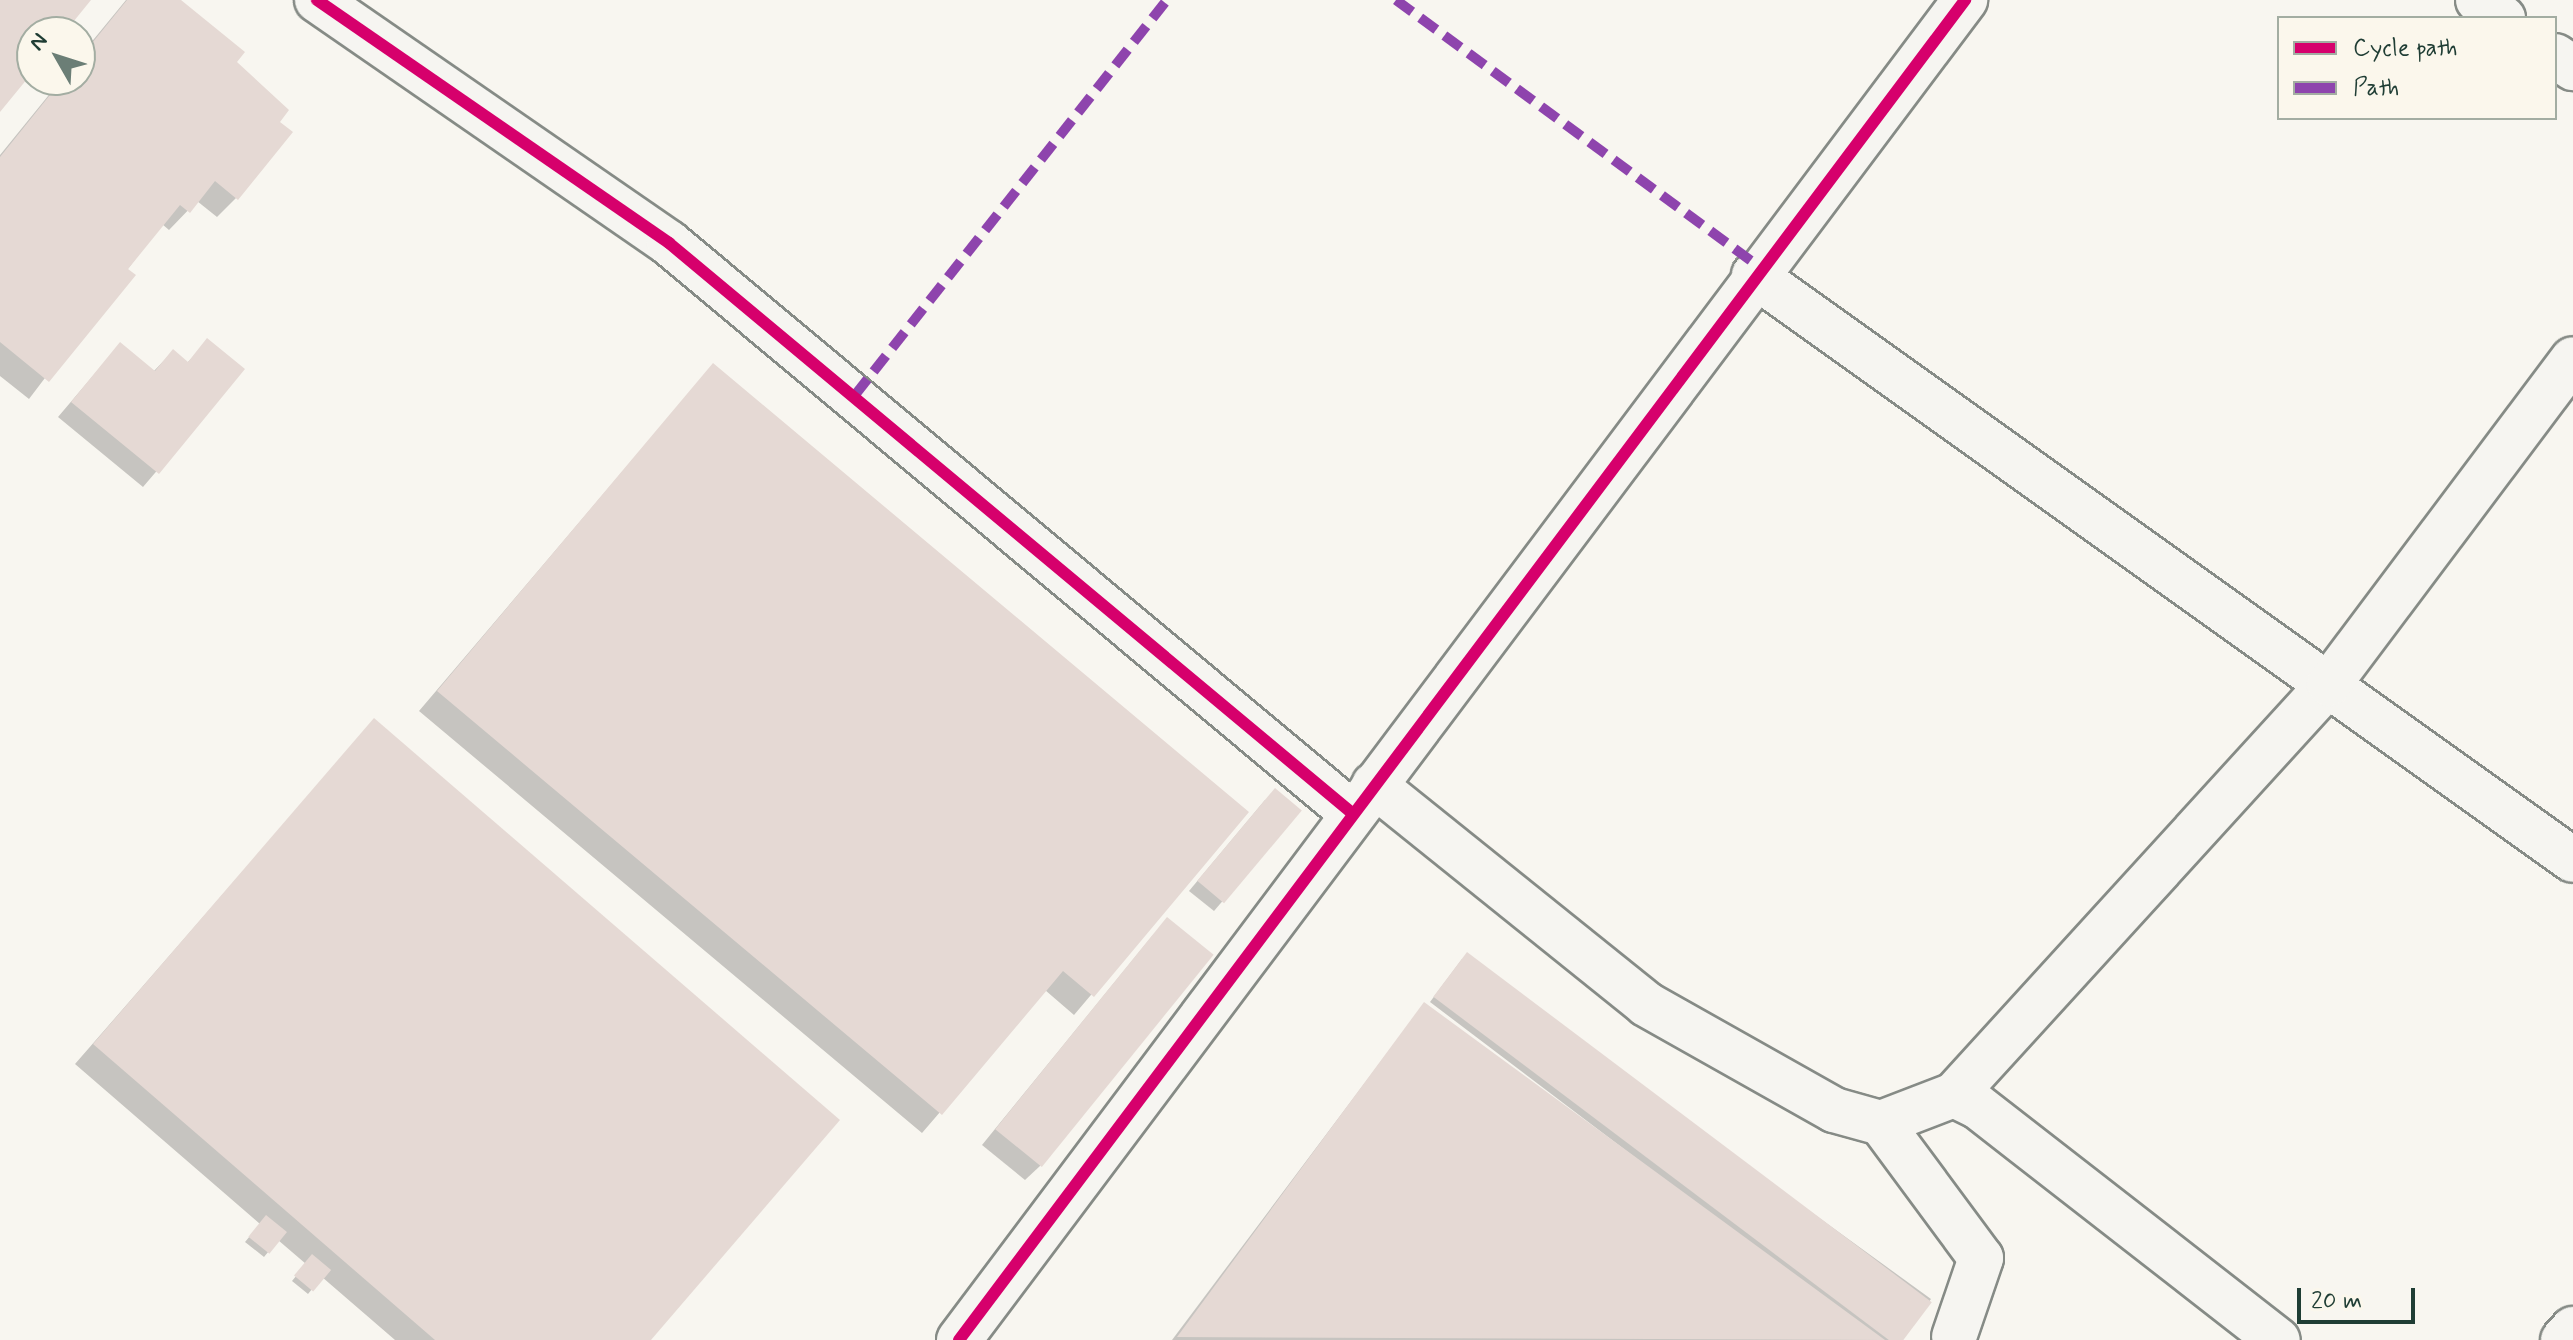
<!DOCTYPE html>
<html>
<head>
<meta charset="utf-8">
<style>
  body { margin:0 }
  #map { position:relative; width:2573px; height:1340px; overflow:hidden; background:#f8f6f0; font-family:Mynerve,sans-serif }
  div>[style] { position:absolute }
  .shadow>* { inset:0; background:#0003 }
  .building>* { inset:0; background:#e5d9d4; transform-origin:0 0 }
  .roads { filter:drop-shadow(2px 0 #868b86) drop-shadow(-2px 0 #868b86) drop-shadow(0 2px #868b86) drop-shadow(0 -2px #868b86) }
  .street>* { height:44px; margin:-22px; padding:0 22px; transform-origin:22px; border-radius:22px; background:#f6f5f1 }
  .secondary>* { height:44px; margin:-22px; padding:0 22px; transform-origin:22px; border-radius:22px; background:#f6f5f1 }
  .quiet>* { height:10px; margin-top:-5px; transform-origin:0; background:repeating-linear-gradient(90deg,#8e44ad 0 20px,transparent 0 30px) }
  .cycleway>* { height:12px; margin:-6px; padding:0 6px; transform-origin:6px; border-radius:6px; background:#d6006c }
  span { translate:-50% -50%; white-space:nowrap; text-align:center; line-height:1.15; -webkit-text-stroke:6px #fbf7ec; paint-order:stroke }
  .legend { position:absolute; left:2277px; top:16px; width:280px; height:104px; box-sizing:border-box; background:#fbf7ec; border:2px solid #a3ada2; margin:0; padding:10px 14px; list-style:none; font-size:24px; color:#1f3d34 }
  .legend li { display:flex; align-items:center; gap:16px; height:40px }
  .legend b { width:40px; border:2px solid #a3ada2 }
  .north { position:absolute; left:16px; top:16px; width:80px; height:80px; box-sizing:border-box; background:#fbf7ec; border:2px solid #a3ada2; border-radius:50%; rotate:309deg; font-size:22px; font-weight:700; line-height:32px; text-align:center; color:#1f3d34 }
  .north::after { content:''; display:block; margin:auto; width:28px; height:36px; background:#6b7e76; clip-path:polygon(50% 0,100% 100%,50% 72%,0 100%) }
  .scale { position:absolute; left:2297px; top:1288px; width:118px; height:36px; box-sizing:border-box; border:4px solid #1f3d34; border-top:0; padding-left:10px; font-size:24px; line-height:28px; white-space:nowrap; color:#1f3d34; -webkit-text-stroke:6px #fbf7ec; paint-order:stroke }
</style>
</head>
<body>
<div id="map">
  <div class="shadow">
    <i style="clip-path:polygon(126px 0,178px 0,277px 122px,236px 198px,217px 217px,197px 201px,169px 230px,162px 224px,29px 399px,0 376px,0 155px,61px 80px,80px 80px,80px 56px)"></i>
    <i style="clip-path:polygon(208px 341px,243px 370px,143px 487px,58px 417px,120px 344px,153px 372px,173px 351px,187px 363px)"></i>
    <i style="clip-path:polygon(713px 365px,1246px 812px,1074px 1015px,1045px 990px,922px 1133px,419px 711px)"></i>
    <i style="clip-path:polygon(374px 721px,648px 1340px,395px 1340px,322px 1277px,308px 1294px,292px 1281px,306px 1264px,278px 1240px,264px 1257px,245px 1242px,260px 1224px,75px 1064px)"></i>
    <i style="clip-path:polygon(1265px 800px,1300px 811px,1214px 911px,1189px 891px)"></i>
    <i style="clip-path:polygon(1153px 935px,1040px 1166px,1025px 1180px,982px 1145px)"></i>
    <i style="clip-path:polygon(1462px 959px,1931px 1299px,1902px 1340px,1172px 1340px,1424px 1004px,1691px 1200px,1430px 1002px)"></i>
  </div>
  <div class="building">
    <i style="clip-path:polygon(0 0,91px 0,65px 32px,32px 32px,32px 73px,0 112px)"></i>
    <i style="clip-path:polygon(127px 0,181px 0,245px 52px,237px 62px,289px 110px,280px 122px,293px 132px,238px 200px,215px 181px,190px 213px,180px 205px,128px 269px,136px 275px,49px 382px,0 342px,0 157px,62px 80px,80px 80px,80px 58px)"></i>
    <i style="clip-path:polygon(207px 338px,245px 369px,159px 474px,71px 402px,120px 342px,155px 371px,173px 349px,188px 362px)"></i>
    <i style="clip-path:polygon(713px 363px,1249px 812px,1094px 997px,1063px 971px,942px 1115px,437px 691px)"></i>
    <i style="clip-path:polygon(374px 718px,840px 1120px,651px 1340px,435px 1340px,93px 1044px)"></i>
    <i style="left:1275px;top:788px;width:35px;height:121px;rotate:40deg"></i>
    <i style="left:1167px;top:917px;width:60px;height:273px;rotate:39deg"></i>
    <i style="left:1467px;top:952px;width:582px;height:56px;rotate:37deg"></i>
    <i style="clip-path:polygon(1424px 1002px,1885px 1340px,1177px 1337px)"></i>
    <i style="left:266px;top:1215px;width:27px;height:28px;rotate:39deg"></i>
    <i style="left:312px;top:1254px;width:25px;height:28px;rotate:40deg"></i>
  </div>
  <div class="roads">
    <div class="street">
      <i style="left:317px;top:0;width:428px;rotate:34.6deg"></i>
      <i style="left:669px;top:243px;width:891px;rotate:39.85deg"></i>
      <i style="left:1754px;top:275px;width:1006px;rotate:35.54deg"></i>
      <i style="left:1374px;top:785px;width:349px;rotate:38.8deg"></i>
      <i style="left:1646px;top:1004px;width:216px;rotate:29.4deg"></i>
      <i style="left:1834px;top:1110px;width:49px;rotate:15.5deg"></i>
      <i style="left:1881px;top:1123px;width:78px;rotate:-21deg"></i>
      <i style="left:1954px;top:1095px;width:25px;rotate:26deg"></i>
      <i style="left:1977px;top:1106px;width:381px;rotate:37.9deg"></i>
      <i style="left:1954px;top:1095px;width:556px;rotate:-47.62deg"></i>
      <i style="left:2329px;top:684px;width:406px;rotate:-53.1deg"></i>
      <i style="left:1881px;top:1123px;width:168px;rotate:53.5deg"></i>
      <i style="left:1981px;top:1258px;width:83px;rotate:108.9deg"></i>
      <i style="left:959px;top:1340px;width:1676px;rotate:-53.1deg"></i>
      <i style="left:2563px;top:1340px;width:15px;rotate:-48deg"></i>
    </div>
    <div class="secondary">
      <i style="left:2478px;top:0;width:31px;rotate:36deg"></i>
      <i style="left:2555px;top:56px;width:22px;rotate:34deg"></i>
    </div>
  </div>
  <div class="quiet">
    <i style="left:1396px;top:0;width:451px;rotate:36.3deg"></i>
    <i style="left:855px;top:395px;width:503px;rotate:-51.7deg"></i>
  </div>
  <div class="cycleway">
    <i style="left:317px;top:0;width:428px;rotate:34.6deg"></i>
    <i style="left:669px;top:243px;width:891px;rotate:39.85deg"></i>
    <i style="left:959px;top:1340px;width:1676px;rotate:-53.1deg"></i>
  </div>
  <ul class="legend">
  <li><b style="height:10px;background:#d6006c"></b>Cycle path</li>
  <li><b style="height:10px;background:#8e44ad"></b>Path</li>
  </ul>
  <div class="north">N</div>
  <div class="scale">20 m</div>
</div>
</body>
</html>
